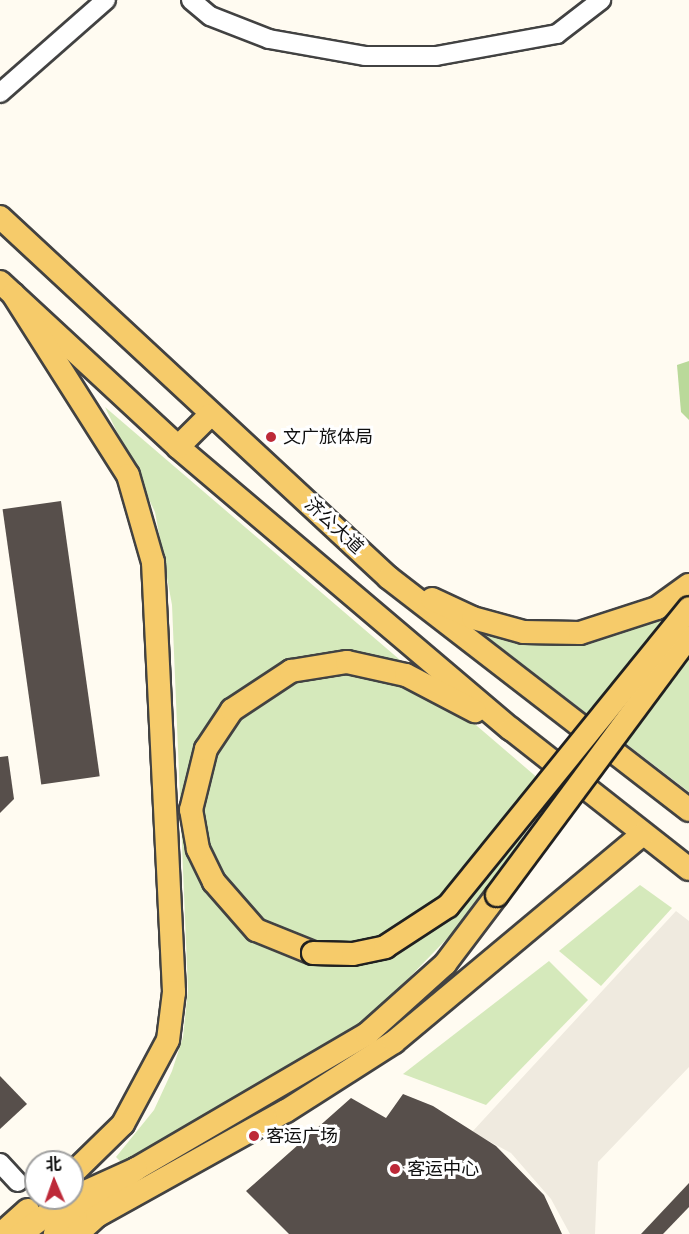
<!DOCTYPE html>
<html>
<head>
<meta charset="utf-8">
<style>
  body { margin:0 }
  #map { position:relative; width:689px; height:1234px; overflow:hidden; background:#fffbf1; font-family:Merriweather,"Noto Sans SC",serif }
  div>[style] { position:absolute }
  .green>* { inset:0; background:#d5e9bb }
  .forest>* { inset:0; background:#bad99a }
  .plaza>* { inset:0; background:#efeadf }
  .building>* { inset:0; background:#574f4b; transform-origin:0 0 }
  .roads { filter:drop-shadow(2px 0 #424242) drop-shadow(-2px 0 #424242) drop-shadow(0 2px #424242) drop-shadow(0 -2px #424242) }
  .minor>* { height:18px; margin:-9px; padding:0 9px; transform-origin:9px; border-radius:9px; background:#fff }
  .major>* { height:22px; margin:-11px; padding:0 11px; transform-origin:11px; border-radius:11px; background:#f6cb6a }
  .bridges { filter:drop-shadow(2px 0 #202020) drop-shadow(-2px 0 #202020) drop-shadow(0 2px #202020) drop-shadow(0 -2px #202020) }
  .major-bridge>* { height:22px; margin:-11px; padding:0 11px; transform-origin:11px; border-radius:11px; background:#f6cb6a }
  .dots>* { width:16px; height:16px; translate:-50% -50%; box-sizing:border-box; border:3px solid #fff; border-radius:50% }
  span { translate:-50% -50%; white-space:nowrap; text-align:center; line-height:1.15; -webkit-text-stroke:6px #fff; paint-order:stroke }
  .poi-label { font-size:18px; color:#0f0f0f }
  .left { translate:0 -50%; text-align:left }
  .street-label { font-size:18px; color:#0f0f0f }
  .north { position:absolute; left:24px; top:1150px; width:60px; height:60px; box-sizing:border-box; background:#fff; border:2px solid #9f9f9f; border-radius:50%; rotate:358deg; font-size:16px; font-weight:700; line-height:24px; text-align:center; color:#0f0f0f }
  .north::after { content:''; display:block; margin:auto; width:21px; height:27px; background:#bd2938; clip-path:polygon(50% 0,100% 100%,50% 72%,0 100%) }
</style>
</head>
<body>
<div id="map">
  <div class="green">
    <i style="clip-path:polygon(105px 407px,554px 792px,466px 919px,373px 1015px,122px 1163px,116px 1157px,154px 1110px,172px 1071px,183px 1037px,188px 990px,172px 605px,155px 512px)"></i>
    <i style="clip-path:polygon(659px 617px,689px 635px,689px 792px,482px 633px,570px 642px,617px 635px)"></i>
    <i style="clip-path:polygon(640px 885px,672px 908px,601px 986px,559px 951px)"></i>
    <i style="clip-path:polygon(549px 961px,588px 1000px,486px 1105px,403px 1074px)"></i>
  </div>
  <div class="forest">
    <i style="clip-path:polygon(689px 361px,689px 420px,681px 412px,677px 365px)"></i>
  </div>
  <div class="plaza">
    <i style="clip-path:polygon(676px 911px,689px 921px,689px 1067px,598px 1162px,595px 1234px,570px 1234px,551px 1199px,511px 1153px,472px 1132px)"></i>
  </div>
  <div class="building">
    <i style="left:61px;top:501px;width:278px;height:59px;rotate:82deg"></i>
    <i style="clip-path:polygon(8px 756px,14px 799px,0 813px,0 757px)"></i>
    <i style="clip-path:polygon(0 1076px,27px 1104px,0 1129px)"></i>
    <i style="clip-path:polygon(403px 1094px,433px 1106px,496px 1146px,544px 1195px,562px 1234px,289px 1234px,246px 1191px,351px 1098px,386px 1118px)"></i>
    <i style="clip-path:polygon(689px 1183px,689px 1207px,663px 1234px,641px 1234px)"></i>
  </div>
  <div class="roads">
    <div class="minor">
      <i style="left:191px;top:0;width:25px;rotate:40deg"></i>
      <i style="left:210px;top:16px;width:63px;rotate:21.3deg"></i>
      <i style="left:269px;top:39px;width:97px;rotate:10deg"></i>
      <i style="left:365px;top:56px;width:71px"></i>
      <i style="left:436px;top:56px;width:123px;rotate:-10.3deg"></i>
      <i style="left:557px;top:34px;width:56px;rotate:-37.7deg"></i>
      <i style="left:0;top:93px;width:141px;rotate:-41.3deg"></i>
      <i style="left:0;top:1163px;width:26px;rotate:47deg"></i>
    </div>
    <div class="major">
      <i style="left:0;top:217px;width:531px;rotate:42.86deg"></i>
      <i style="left:389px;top:578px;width:379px;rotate:37.7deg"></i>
      <i style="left:0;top:282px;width:243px;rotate:42.8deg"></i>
      <i style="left:178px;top:447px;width:436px;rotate:40.3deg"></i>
      <i style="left:511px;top:729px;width:226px;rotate:38.2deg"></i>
      <i style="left:13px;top:294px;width:214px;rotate:57.6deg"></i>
      <i style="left:128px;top:475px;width:91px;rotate:74deg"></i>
      <i style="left:153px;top:562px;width:431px;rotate:87.2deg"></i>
      <i style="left:174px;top:992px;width:48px;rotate:97.1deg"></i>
      <i style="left:168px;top:1040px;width:95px;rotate:118.2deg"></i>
      <i style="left:123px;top:1124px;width:71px;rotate:135.6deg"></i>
      <i style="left:178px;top:447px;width:45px;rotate:-45deg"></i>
      <i style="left:432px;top:599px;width:45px;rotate:24.9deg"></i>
      <i style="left:473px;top:618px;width:53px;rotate:15.4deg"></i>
      <i style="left:524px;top:632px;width:56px;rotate:1deg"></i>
      <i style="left:580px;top:633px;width:81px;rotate:-18deg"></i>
      <i style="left:657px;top:608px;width:39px;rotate:-36deg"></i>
      <i style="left:313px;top:953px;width:61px;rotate:-158deg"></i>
      <i style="left:256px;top:930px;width:64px;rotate:-131.2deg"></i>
      <i style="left:214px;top:882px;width:37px;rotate:-116deg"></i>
      <i style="left:198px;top:849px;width:40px;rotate:-100deg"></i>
      <i style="left:191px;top:810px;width:63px;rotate:-76.2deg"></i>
      <i style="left:206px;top:749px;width:47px;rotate:-56.3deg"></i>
      <i style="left:232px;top:710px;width:71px;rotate:-33.5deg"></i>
      <i style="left:291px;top:671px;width:57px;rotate:-9.1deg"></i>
      <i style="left:347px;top:662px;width:60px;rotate:12.4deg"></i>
      <i style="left:406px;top:675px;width:78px;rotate:27.6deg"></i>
      <i style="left:136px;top:1169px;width:268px;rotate:-30.3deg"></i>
      <i style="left:367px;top:1034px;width:105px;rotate:-41.9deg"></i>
      <i style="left:445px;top:964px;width:86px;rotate:-53deg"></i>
      <i style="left:1px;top:1234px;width:36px;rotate:-42deg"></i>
      <i style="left:21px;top:1234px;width:53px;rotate:-37.3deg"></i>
      <i style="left:63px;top:1202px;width:80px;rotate:-24.3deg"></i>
      <i style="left:136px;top:1169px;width:104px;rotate:141.3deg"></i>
      <i style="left:77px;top:1234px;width:27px;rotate:-42deg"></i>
      <i style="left:97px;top:1216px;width:216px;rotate:-29.1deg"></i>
      <i style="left:286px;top:1111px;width:128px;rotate:-32.6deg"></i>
      <i style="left:394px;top:1042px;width:324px;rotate:-39.9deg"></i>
    </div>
  </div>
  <div class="bridges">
    <div class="major-bridge">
      <i style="left:497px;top:895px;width:322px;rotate:-53.4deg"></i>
      <i style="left:313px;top:953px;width:40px;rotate:1.4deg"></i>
      <i style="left:353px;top:954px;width:33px;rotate:-12deg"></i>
      <i style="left:385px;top:947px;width:75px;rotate:-33.1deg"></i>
      <i style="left:448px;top:906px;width:383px;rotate:-51deg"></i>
    </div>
  </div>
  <div class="dots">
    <i style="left:271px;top:437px;background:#bd2938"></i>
    <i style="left:254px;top:1136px;background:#bd2938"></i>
    <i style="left:395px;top:1169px;background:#bd2938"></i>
  </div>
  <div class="poi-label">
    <span class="left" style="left:283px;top:437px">文广旅体局</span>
    <span class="left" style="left:266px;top:1136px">客运广场</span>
    <span class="left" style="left:407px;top:1169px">客运中心</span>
  </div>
  <div class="street-label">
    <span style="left:334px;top:526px;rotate:43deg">济公大道</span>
  </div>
  <div class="north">北</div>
</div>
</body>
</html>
